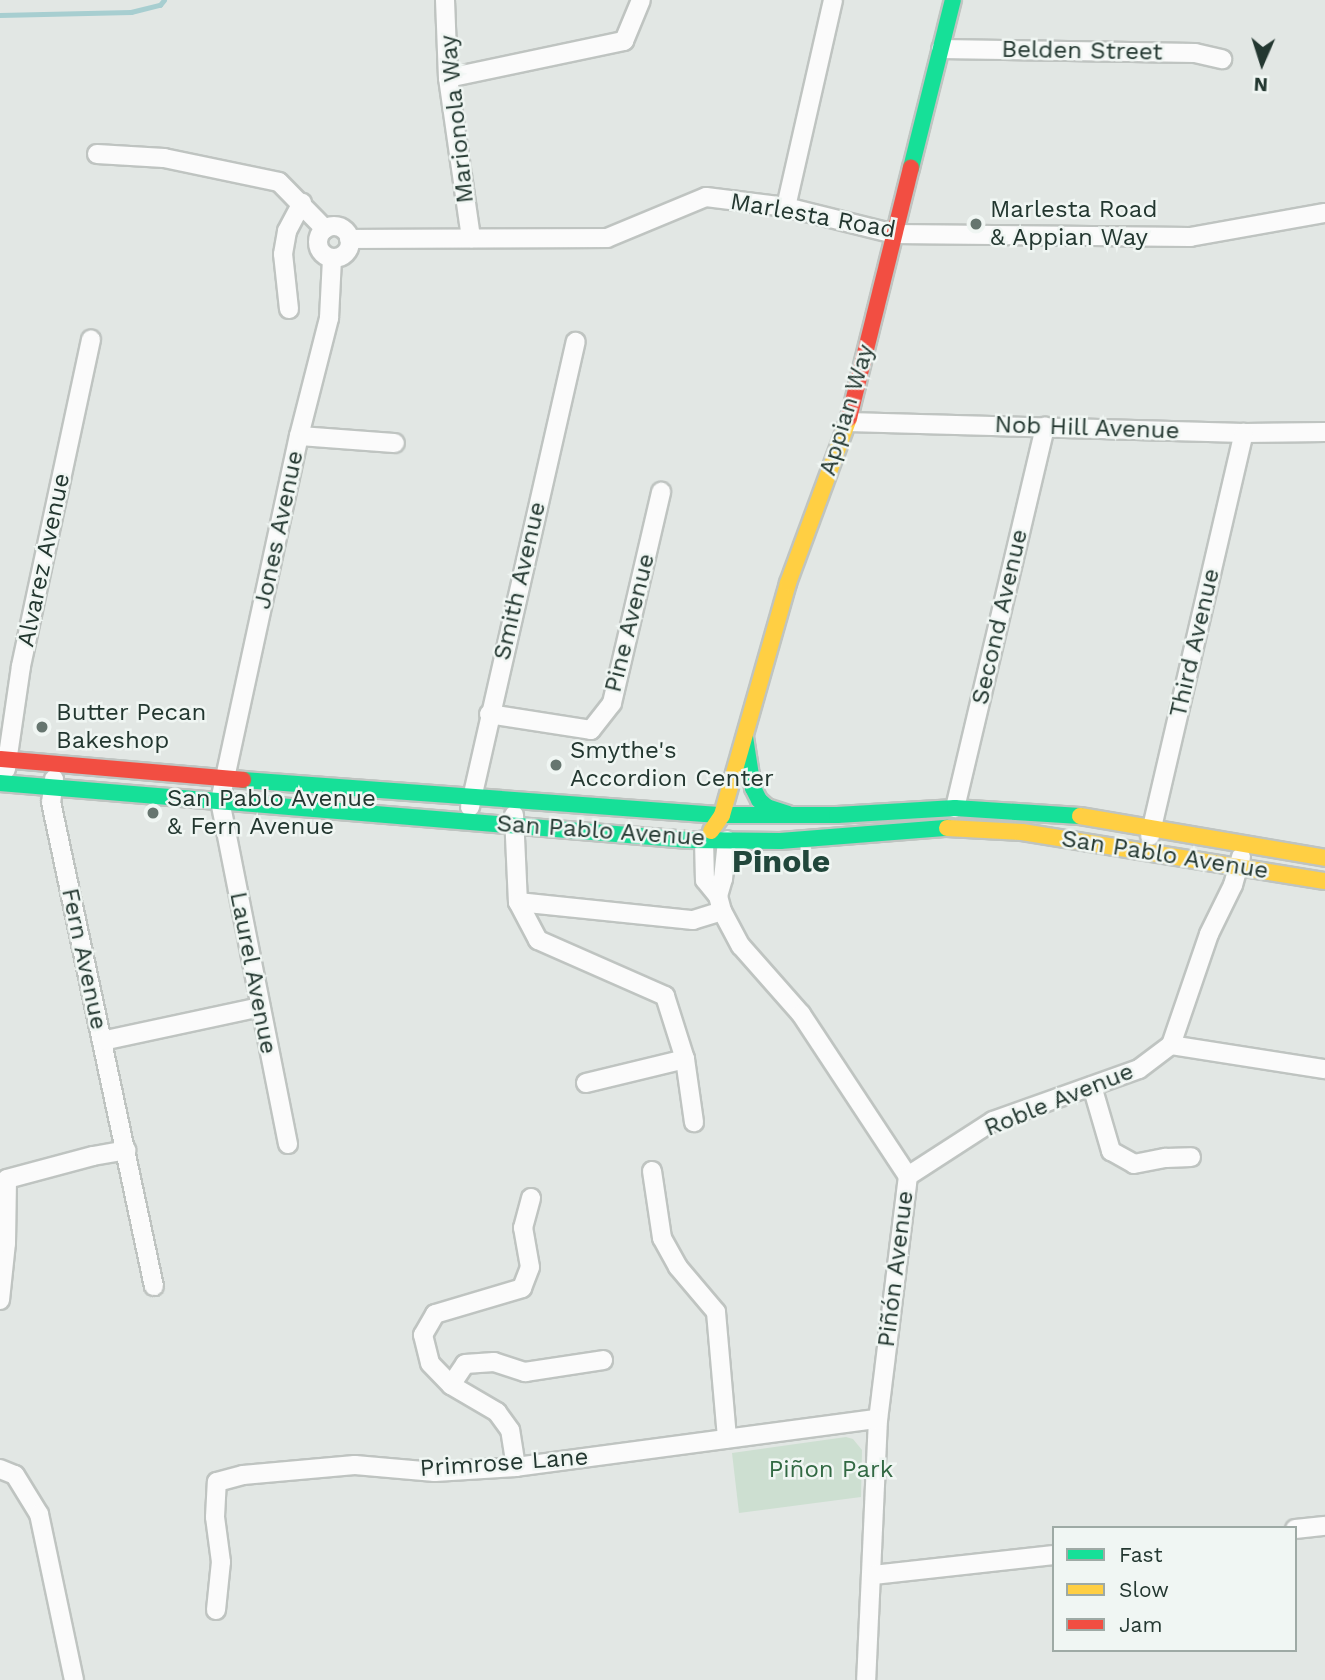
<!DOCTYPE html>
<html>
<head>
<meta charset="utf-8">
<style>
  body { margin:0 }
  #map { position:relative; width:1325px; height:1680px; overflow:hidden; background:#e2e7e4; font-family:"Work Sans",sans-serif }
  div>[style] { position:absolute }
  .green>* { inset:0; background:#cddfd1 }
  .stream>* { height:4.5px; margin:-2.25px; padding:0 2.25px; transform-origin:2.25px; border-radius:2.25px; background:#a7ced0 }
  .roads { filter:drop-shadow(2px 0 #bfc4c1) drop-shadow(-2px 0 #bfc4c1) drop-shadow(0 2px #bfc4c1) drop-shadow(0 -2px #bfc4c1) }
  .street>* { height:18px; margin:-9px; padding:0 9px; transform-origin:9px; border-radius:9px; background:#fbfbfb }
  .street>.ring { margin:-9px; padding:0; box-sizing:content-box; background:none; border:18px solid #fbfbfb; border-radius:50% }
  .fast>* { height:16px; margin:-8px; padding:0 8px; transform-origin:8px; border-radius:8px; background:#16e098 }
  .slow>* { height:16px; margin:-8px; padding:0 8px; transform-origin:8px; border-radius:8px; background:#ffcf43 }
  .jam>* { height:16px; margin:-8px; padding:0 8px; transform-origin:8px; border-radius:8px; background:#f24e42 }
  .dots>* { width:19px; height:19px; translate:-50% -50%; box-sizing:border-box; border:4px solid #f0f6f3; border-radius:50% }
  span { translate:-50% -50%; white-space:nowrap; text-align:center; line-height:1.15; -webkit-text-stroke:5px #f0f6f3; paint-order:stroke }
  .street-label { font-size:24px; color:#233730 }
  .poi-label { font-size:24px; color:#233730 }
  .left { translate:0 -50%; text-align:left }
  .park-label { font-size:24px; color:#326943 }
  .district-label { font-size:32px; color:#21473b; font-weight:700 }
  .legend { position:absolute; left:1052px; top:1526px; width:245px; height:126px; box-sizing:border-box; background:#f0f6f3; border:2px solid #9eaaa5; margin:0; padding:9px 12px; list-style:none; font-size:21px; color:#233730 }
  .legend li { display:flex; align-items:center; gap:14px; height:35px }
  .legend b { width:35px; border:2px solid #9eaaa5 }
  .north { position:absolute; left:1227px; top:28px; width:70px; height:70px; -webkit-text-stroke:5px #f0f6f3; paint-order:stroke; rotate:183deg; font-size:19px; font-weight:700; line-height:28px; text-align:center; color:#233730 }
  .north::after { content:''; display:block; margin:auto; width:24px; height:32px; background:#233730; clip-path:polygon(50% 0,100% 100%,50% 72%,0 100%) }
</style>
</head>
<body>
<div id="map">
  <div class="green">
    <i style="clip-path:polygon(846px 1437px,853px 1439px,862px 1450px,861px 1497px,739px 1513px,732px 1453px)"></i>
  </div>
  <div class="stream">
    <i style="left:0;top:15px;width:131px;rotate:-1.3deg"></i>
    <i style="left:131px;top:12px;width:30px;rotate:-14deg"></i>
    <i style="left:160px;top:5px;width:6px;rotate:-51deg"></i>
  </div>
  <div class="roads">
    <div class="street">
      <i style="left:445px;top:0;width:78px;rotate:87.8deg"></i>
      <i style="left:448px;top:78px;width:162px;rotate:81.8deg"></i>
      <i style="left:941px;top:49px;width:254px;rotate:0.9deg"></i>
      <i style="left:1195px;top:53px;width:28px;rotate:13deg"></i>
      <i style="left:448px;top:78px;width:180px;rotate:-11.9deg"></i>
      <i style="left:624px;top:41px;width:44px;rotate:-67.5deg"></i>
      <i style="left:97px;top:154px;width:67px;rotate:3.4deg"></i>
      <i style="left:164px;top:158px;width:117px;rotate:11.8deg"></i>
      <i style="left:279px;top:182px;width:66px;rotate:45.6deg"></i>
      <i style="left:786px;top:207px;width:212px;rotate:-77.2deg"></i>
      <i class="ring" style="left:318px;top:226px;width:14px;height:14px"></i>
      <i style="left:349px;top:239px;width:258px;rotate:-0.2deg"></i>
      <i style="left:607px;top:238px;width:107px;rotate:-22.5deg"></i>
      <i style="left:706px;top:197px;width:81px;rotate:7.1deg"></i>
      <i style="left:786px;top:207px;width:112px;rotate:13.9deg"></i>
      <i style="left:895px;top:234px;width:295px;rotate:0.6deg"></i>
      <i style="left:1190px;top:237px;width:137px;rotate:-10.1deg"></i>
      <i style="left:289px;top:309px;width:55px;rotate:-96.2deg"></i>
      <i style="left:283px;top:254px;width:23px;rotate:-80deg"></i>
      <i style="left:287px;top:231px;width:32px;rotate:-62deg"></i>
      <i style="left:848px;top:422px;width:396px;rotate:1.6deg"></i>
      <i style="left:1244px;top:433px;width:81px;rotate:-0.7deg"></i>
      <i style="left:299px;top:436px;width:96px;rotate:4.2deg"></i>
      <i style="left:489px;top:714px;width:103px;rotate:8.9deg"></i>
      <i style="left:591px;top:730px;width:34px;rotate:-52deg"></i>
      <i style="left:612px;top:703px;width:217px;rotate:-76.9deg"></i>
      <i style="left:6px;top:769px;width:104px;rotate:-81.7deg"></i>
      <i style="left:21px;top:666px;width:334px;rotate:-77.9deg"></i>
      <i style="left:54px;top:779px;width:23px;rotate:97deg"></i>
      <i style="left:51px;top:802px;width:495px;rotate:78deg"></i>
      <i style="left:470px;top:807px;width:477px;rotate:-77.2deg"></i>
      <i style="left:955px;top:808px;width:392px;rotate:-76.7deg"></i>
      <i style="left:514px;top:815px;width:87px;rotate:87.4deg"></i>
      <i style="left:518px;top:902px;width:43px;rotate:62.2deg"></i>
      <i style="left:538px;top:940px;width:139px;rotate:23.8deg"></i>
      <i style="left:665px;top:996px;width:66px;rotate:72.4deg"></i>
      <i style="left:685px;top:1059px;width:64px;rotate:81.9deg"></i>
      <i style="left:1150px;top:836px;width:414px;rotate:-76.9deg"></i>
      <i style="left:704px;top:840px;width:40px;rotate:88.6deg"></i>
      <i style="left:705px;top:880px;width:21px;rotate:51deg"></i>
      <i style="left:718px;top:896px;width:16px;rotate:75deg"></i>
      <i style="left:722px;top:911px;width:40px;rotate:62deg"></i>
      <i style="left:741px;top:946px;width:91px;rotate:48.6deg"></i>
      <i style="left:801px;top:1014px;width:194px;rotate:56.6deg"></i>
      <i style="left:908px;top:1176px;width:245px;rotate:97deg"></i>
      <i style="left:878px;top:1419px;width:261px;rotate:92.6deg"></i>
      <i style="left:718px;top:896px;width:18px;rotate:-74deg"></i>
      <i style="left:723px;top:879px;width:39px;rotate:-84deg"></i>
      <i style="left:518px;top:902px;width:176px;rotate:5.9deg"></i>
      <i style="left:693px;top:920px;width:30px;rotate:-17deg"></i>
      <i style="left:102px;top:1041px;width:162px;rotate:-12.1deg"></i>
      <i style="left:1171px;top:1045px;width:156px;rotate:8.9deg"></i>
      <i style="left:586px;top:1083px;width:102px;rotate:-13.6deg"></i>
      <i style="left:1092px;top:1086px;width:68px;rotate:73.7deg"></i>
      <i style="left:1111px;top:1151px;width:26px;rotate:29deg"></i>
      <i style="left:1134px;top:1164px;width:33px;rotate:-11deg"></i>
      <i style="left:1166px;top:1158px;width:25px;rotate:-2deg"></i>
      <i style="left:288px;top:1144px;width:350px;rotate:-101.2deg"></i>
      <i style="left:220px;top:801px;width:373px;rotate:-77.8deg"></i>
      <i style="left:299px;top:436px;width:122px;rotate:-75.7deg"></i>
      <i style="left:329px;top:318px;width:59px;rotate:-87.1deg"></i>
      <i style="left:652px;top:1171px;width:68px;rotate:81.5deg"></i>
      <i style="left:662px;top:1238px;width:33px;rotate:61deg"></i>
      <i style="left:678px;top:1267px;width:59px;rotate:49.8deg"></i>
      <i style="left:716px;top:1312px;width:127px;rotate:85deg"></i>
      <i style="left:908px;top:1176px;width:101px;rotate:-32.9deg"></i>
      <i style="left:993px;top:1121px;width:155px;rotate:-19.6deg"></i>
      <i style="left:1139px;top:1069px;width:40px;rotate:-37deg"></i>
      <i style="left:1171px;top:1045px;width:117px;rotate:-71.1deg"></i>
      <i style="left:1209px;top:934px;width:55px;rotate:-63.9deg"></i>
      <i style="left:1233px;top:885px;width:29px;rotate:-74deg"></i>
      <i style="left:7px;top:1179px;width:89px;rotate:-15deg"></i>
      <i style="left:93px;top:1156px;width:34px;rotate:-10deg"></i>
      <i style="left:0;top:1300px;width:57px;rotate:-84deg"></i>
      <i style="left:6px;top:1243px;width:64px;rotate:-89.1deg"></i>
      <i style="left:451px;top:1385px;width:25px;rotate:-56deg"></i>
      <i style="left:465px;top:1364px;width:29px;rotate:-4deg"></i>
      <i style="left:494px;top:1362px;width:33px;rotate:18deg"></i>
      <i style="left:525px;top:1372px;width:79px;rotate:-8.7deg"></i>
      <i style="left:516px;top:1467px;width:37px;rotate:-99deg"></i>
      <i style="left:510px;top:1430px;width:22px;rotate:-126deg"></i>
      <i style="left:497px;top:1412px;width:53px;rotate:-149.6deg"></i>
      <i style="left:451px;top:1385px;width:30px;rotate:-134deg"></i>
      <i style="left:430px;top:1363px;width:29px;rotate:-104deg"></i>
      <i style="left:423px;top:1335px;width:24px;rotate:-60deg"></i>
      <i style="left:435px;top:1314px;width:91px;rotate:-16.6deg"></i>
      <i style="left:522px;top:1288px;width:22px;rotate:-69deg"></i>
      <i style="left:530px;top:1267px;width:40px;rotate:-100deg"></i>
      <i style="left:523px;top:1228px;width:31px;rotate:-75deg"></i>
      <i style="left:0;top:1469px;width:16px;rotate:22deg"></i>
      <i style="left:15px;top:1475px;width:46px;rotate:58.4deg"></i>
      <i style="left:39px;top:1514px;width:170px;rotate:78.1deg"></i>
      <i style="left:1295px;top:1529px;width:30px;rotate:-6deg"></i>
      <i style="left:873px;top:1575px;width:182px;rotate:-6.3deg"></i>
      <i style="left:216px;top:1610px;width:48px;rotate:-84.1deg"></i>
      <i style="left:221px;top:1562px;width:45px;rotate:-97.6deg"></i>
      <i style="left:215px;top:1517px;width:35px;rotate:-87deg"></i>
      <i style="left:217px;top:1482px;width:27px;rotate:-15deg"></i>
      <i style="left:243px;top:1475px;width:112px;rotate:-5.1deg"></i>
      <i style="left:355px;top:1465px;width:80px;rotate:5deg"></i>
      <i style="left:435px;top:1472px;width:81px;rotate:-3.5deg"></i>
      <i style="left:516px;top:1467px;width:365px;rotate:-7.6deg"></i>
    </div>
    <div class="fast">
      <i style="left:911px;top:168px;width:173px;rotate:-76deg"></i>
      <i style="left:745px;top:737px;width:52px;rotate:81.1deg"></i>
      <i style="left:753px;top:788px;width:13px;rotate:63deg"></i>
      <i style="left:759px;top:800px;width:11px;rotate:41deg"></i>
      <i style="left:767px;top:807px;width:22px;rotate:18deg"></i>
      <i style="left:243px;top:780px;width:480px;rotate:4.2deg"></i>
      <i style="left:722px;top:815px;width:115px"></i>
      <i style="left:837px;top:815px;width:118px;rotate:-3.4deg"></i>
      <i style="left:955px;top:808px;width:125px;rotate:3.7deg"></i>
      <i style="left:0;top:783px;width:691px;rotate:4.73deg"></i>
      <i style="left:689px;top:840px;width:91px;rotate:0.6deg"></i>
      <i style="left:780px;top:841px;width:168px;rotate:-4.5deg"></i>
    </div>
    <div class="slow">
      <i style="left:1080px;top:816px;width:249px;rotate:9.7deg"></i>
      <i style="left:947px;top:828px;width:75px;rotate:3.1deg"></i>
      <i style="left:1022px;top:832px;width:307px;rotate:9.2deg"></i>
      <i style="left:711px;top:831px;width:19px;rotate:-55deg"></i>
      <i style="left:722px;top:815px;width:241px;rotate:-74.1deg"></i>
      <i style="left:788px;top:583px;width:176px;rotate:-69.7deg"></i>
    </div>
    <div class="jam">
      <i style="left:849px;top:418px;width:258px;rotate:-76.1deg"></i>
      <i style="left:0;top:759px;width:244px;rotate:4.9deg"></i>
    </div>
  </div>
  <div class="dots">
    <i style="left:976px;top:224px;background:#66756f"></i>
    <i style="left:42px;top:727px;background:#66756f"></i>
    <i style="left:556px;top:765px;background:#66756f"></i>
    <i style="left:153px;top:813px;background:#66756f"></i>
  </div>
  <div class="street-label">
    <span style="left:1082px;top:51px;rotate:1deg">Belden Street</span>
    <span style="left:457px;top:119px;rotate:-96deg">Marionola Way</span>
    <span style="left:813px;top:216px;rotate:10deg">Marlesta Road</span>
    <span style="left:847px;top:410px;rotate:-73deg">Appian Way</span>
    <span style="left:1087px;top:428px;rotate:2deg">Nob Hill Avenue</span>
    <span style="left:279px;top:530px;rotate:-78deg">Jones Avenue</span>
    <span style="left:44px;top:560px;rotate:-78deg">Alvarez Avenue</span>
    <span style="left:520px;top:581px;rotate:-77deg">Smith Avenue</span>
    <span style="left:1000px;top:617px;rotate:-77deg">Second Avenue</span>
    <span style="left:630px;top:623px;rotate:-76deg">Pine Avenue</span>
    <span style="left:1195px;top:643px;rotate:-77deg">Third Avenue</span>
    <span style="left:601px;top:831px;rotate:4deg">San Pablo Avenue</span>
    <span style="left:1165px;top:855px;rotate:9deg">San Pablo Avenue</span>
    <span style="left:84px;top:959px;rotate:78deg">Fern Avenue</span>
    <span style="left:253px;top:973px;rotate:79deg">Laurel Avenue</span>
    <span style="left:1059px;top:1100px;rotate:-22deg">Roble Avenue</span>
    <span style="left:896px;top:1269px;rotate:-83deg">Piñón Avenue</span>
    <span style="left:504px;top:1463px;rotate:-4deg">Primrose Lane</span>
  </div>
  <div class="poi-label">
    <span class="left" style="left:990px;top:224px">Marlesta Road<br>&amp; Appian Way</span>
    <span class="left" style="left:56px;top:727px">Butter Pecan<br>Bakeshop</span>
    <span class="left" style="left:570px;top:765px">Smythe's<br>Accordion Center</span>
    <span class="left" style="left:167px;top:813px">San Pablo Avenue<br>&amp; Fern Avenue</span>
  </div>
  <div class="park-label">
    <span style="left:831px;top:1470px">Piñon Park</span>
  </div>
  <div class="district-label">
    <span style="left:781px;top:861px">Pinole</span>
  </div>
  <ul class="legend">
  <li><b style="height:9px;background:#16e098"></b>Fast</li>
  <li><b style="height:9px;background:#ffcf43"></b>Slow</li>
  <li><b style="height:9px;background:#f24e42"></b>Jam</li>
  </ul>
  <div class="north">N</div>
</div>
</body>
</html>
